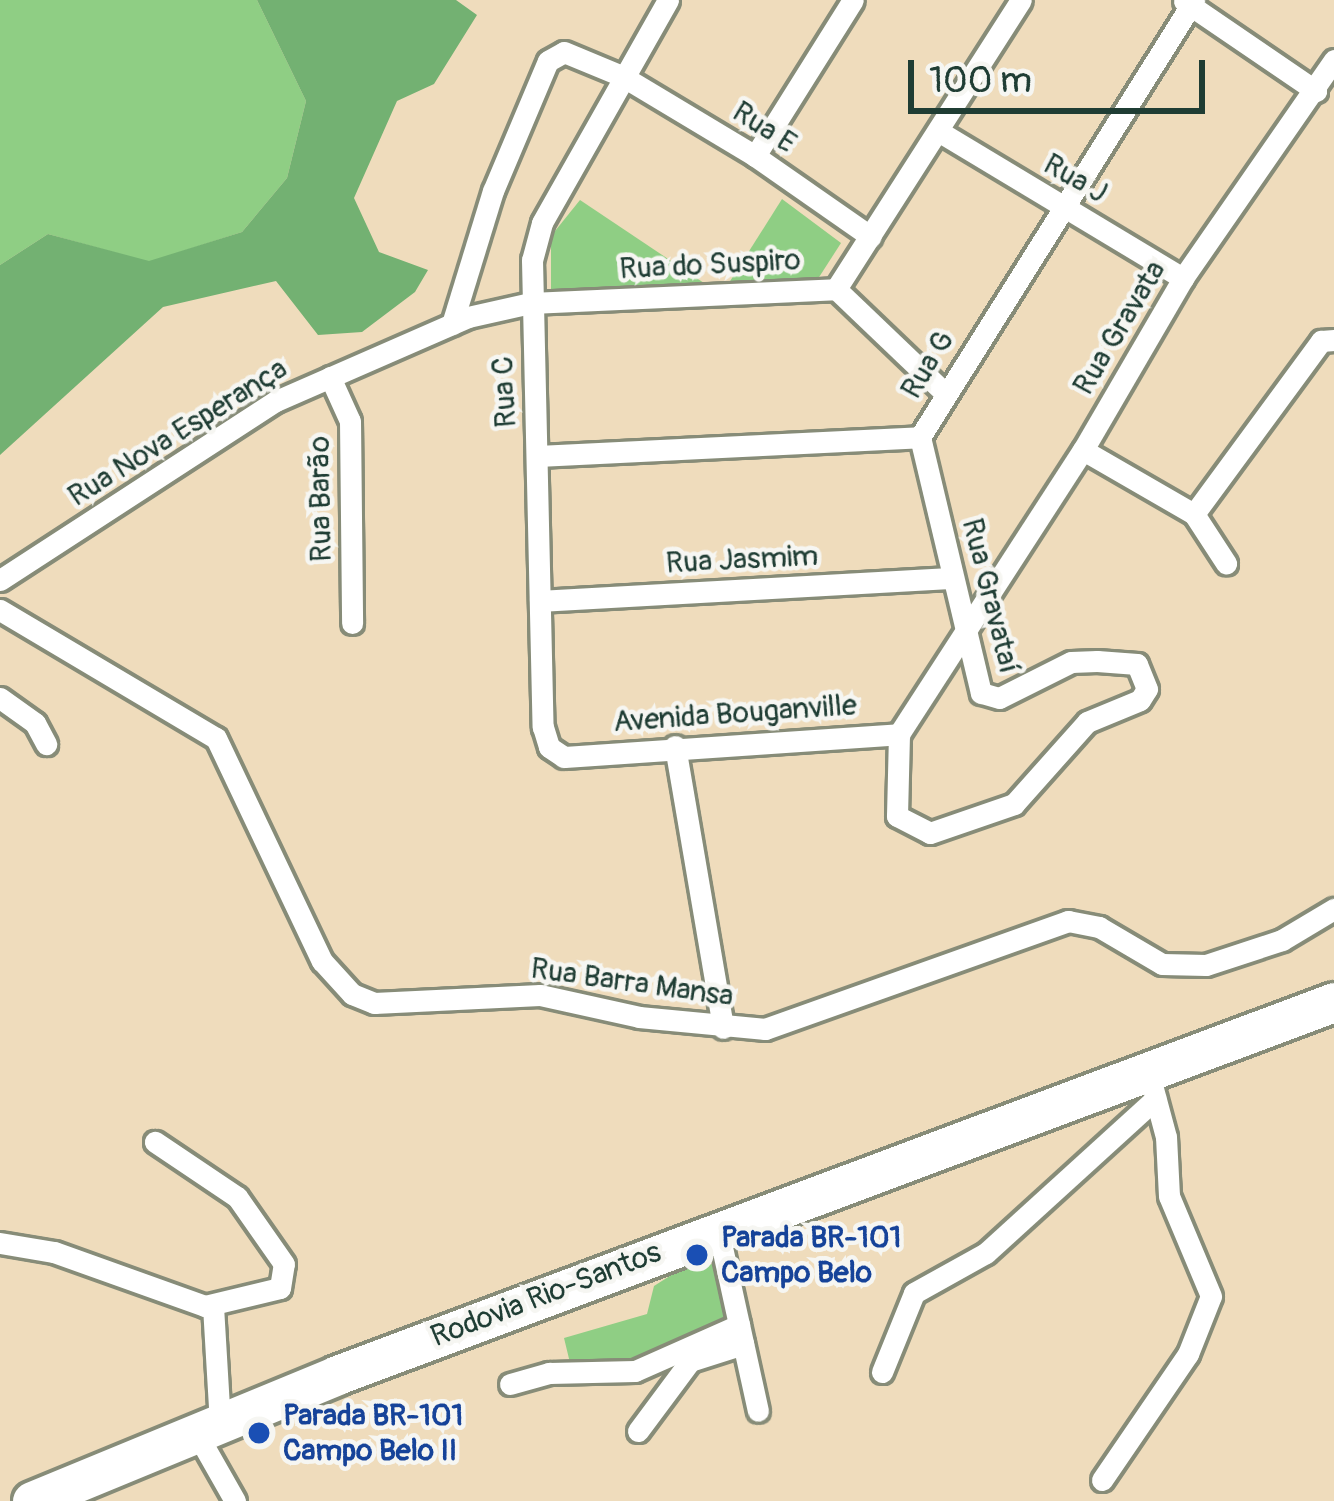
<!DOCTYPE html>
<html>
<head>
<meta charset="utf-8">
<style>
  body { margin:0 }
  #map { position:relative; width:1334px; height:1501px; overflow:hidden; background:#efdcbc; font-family:Pangolin,sans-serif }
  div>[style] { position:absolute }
  .green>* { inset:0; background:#8fce84 }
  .forest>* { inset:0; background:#73b172 }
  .roads { filter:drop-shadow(3px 0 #878c78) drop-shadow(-3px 0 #878c78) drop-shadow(0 3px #878c78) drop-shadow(0 -3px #878c78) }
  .street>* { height:21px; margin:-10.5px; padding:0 10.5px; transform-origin:10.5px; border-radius:10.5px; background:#fff }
  .highway>* { height:39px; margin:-19.5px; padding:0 19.5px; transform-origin:19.5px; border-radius:19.5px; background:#fff }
  .dots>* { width:33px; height:33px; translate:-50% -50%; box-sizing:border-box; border:6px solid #f6f6f2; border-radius:50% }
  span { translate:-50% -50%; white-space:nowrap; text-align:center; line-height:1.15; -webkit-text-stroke:9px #f6f6f2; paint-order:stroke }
  .street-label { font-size:30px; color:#1f3d34 }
  .transit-label { font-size:30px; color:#164399; font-weight:700 }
  .left { translate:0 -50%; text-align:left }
  .scale { position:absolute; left:908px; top:60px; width:297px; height:54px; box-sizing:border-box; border:6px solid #1f3d34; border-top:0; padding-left:15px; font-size:36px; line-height:42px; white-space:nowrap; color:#1f3d34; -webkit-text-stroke:9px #f6f6f2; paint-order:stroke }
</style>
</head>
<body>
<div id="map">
  <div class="green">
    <i style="clip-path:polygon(0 0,257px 0,306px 101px,287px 178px,242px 232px,149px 262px,48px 234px,0 265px)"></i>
    <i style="clip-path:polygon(782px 199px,841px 243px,814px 285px,727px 286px)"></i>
    <i style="clip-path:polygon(580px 200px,707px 285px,551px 292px,551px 236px)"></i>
    <i style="clip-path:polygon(713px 1264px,721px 1270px,733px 1323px,631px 1367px,571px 1367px,564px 1338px,647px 1314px,654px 1286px,684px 1267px)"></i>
  </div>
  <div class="forest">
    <i style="clip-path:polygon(257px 0,456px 0,477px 15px,434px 84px,397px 101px,354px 198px,379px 252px,428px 270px,415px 292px,362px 332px,318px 335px,276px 281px,163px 307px,0 455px,0 265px,48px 234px,149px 261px,242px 232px,287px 178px,306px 101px)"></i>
  </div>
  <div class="roads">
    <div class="street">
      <i style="left:668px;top:0;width:256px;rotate:119.5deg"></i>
      <i style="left:542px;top:223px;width:38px;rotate:105deg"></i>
      <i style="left:532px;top:260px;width:467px;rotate:88.7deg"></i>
      <i style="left:543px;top:727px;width:21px;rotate:73deg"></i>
      <i style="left:549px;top:747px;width:18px;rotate:34deg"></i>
      <i style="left:564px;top:757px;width:336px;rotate:-3.9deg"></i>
      <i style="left:899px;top:734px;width:338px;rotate:-57.1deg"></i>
      <i style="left:1083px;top:450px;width:199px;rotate:-59.8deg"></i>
      <i style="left:1183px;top:278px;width:265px;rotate:-55.3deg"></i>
      <i style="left:1184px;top:1px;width:160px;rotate:34.3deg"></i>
      <i style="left:938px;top:131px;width:286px;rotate:31deg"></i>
      <i style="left:755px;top:156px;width:184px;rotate:-57.9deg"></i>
      <i style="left:836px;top:289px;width:343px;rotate:-57.4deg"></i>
      <i style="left:836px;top:289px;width:152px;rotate:43.7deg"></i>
      <i style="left:452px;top:324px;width:139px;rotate:-72.9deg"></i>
      <i style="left:493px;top:191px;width:141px;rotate:-67.1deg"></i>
      <i style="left:548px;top:61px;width:18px;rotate:-29deg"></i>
      <i style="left:564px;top:52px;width:63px;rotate:22.5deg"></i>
      <i style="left:622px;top:76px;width:155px;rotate:31deg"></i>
      <i style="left:755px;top:156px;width:141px;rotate:34.9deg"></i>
      <i style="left:330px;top:377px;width:48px;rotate:65.6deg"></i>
      <i style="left:350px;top:421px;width:202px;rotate:89.4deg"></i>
      <i style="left:920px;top:437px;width:516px;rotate:-57.91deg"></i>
      <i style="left:1083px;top:450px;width:128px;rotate:30deg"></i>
      <i style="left:1194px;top:514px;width:59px;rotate:56.9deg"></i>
      <i style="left:538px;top:456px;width:382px;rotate:-2.8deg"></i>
      <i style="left:1194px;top:514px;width:215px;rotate:-53.7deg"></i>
      <i style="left:1321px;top:341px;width:13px;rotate:-4deg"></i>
      <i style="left:0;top:580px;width:329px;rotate:-33deg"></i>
      <i style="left:276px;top:401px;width:210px;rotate:-23.6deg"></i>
      <i style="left:468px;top:317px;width:64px;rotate:-12.7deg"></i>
      <i style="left:530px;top:303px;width:306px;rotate:-2.6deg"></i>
      <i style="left:540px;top:601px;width:409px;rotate:-3.2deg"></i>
      <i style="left:0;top:610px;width:251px;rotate:30.7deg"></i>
      <i style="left:216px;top:738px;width:247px;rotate:64.6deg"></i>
      <i style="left:322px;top:961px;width:45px;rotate:47.7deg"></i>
      <i style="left:352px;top:994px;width:24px;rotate:22deg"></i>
      <i style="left:374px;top:1003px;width:166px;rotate:-2.8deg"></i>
      <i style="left:540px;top:995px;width:101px;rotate:12.5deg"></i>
      <i style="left:639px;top:1017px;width:127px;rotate:5.4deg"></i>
      <i style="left:765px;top:1029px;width:322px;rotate:-19.6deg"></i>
      <i style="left:1068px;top:921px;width:32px;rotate:11deg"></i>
      <i style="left:1099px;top:927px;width:73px;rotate:30.4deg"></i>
      <i style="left:1162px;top:964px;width:44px;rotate:1.3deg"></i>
      <i style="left:1206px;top:965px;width:80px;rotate:-18.2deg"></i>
      <i style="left:1282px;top:940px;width:61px;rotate:-30.8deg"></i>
      <i style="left:0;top:698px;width:43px;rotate:35.5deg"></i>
      <i style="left:35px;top:723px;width:24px;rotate:62deg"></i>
      <i style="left:899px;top:734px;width:82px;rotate:91.4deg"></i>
      <i style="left:897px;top:816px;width:37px;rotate:27deg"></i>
      <i style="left:930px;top:833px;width:89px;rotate:-19deg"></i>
      <i style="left:1014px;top:804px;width:110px;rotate:-48.3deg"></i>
      <i style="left:1087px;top:722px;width:57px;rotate:-22.5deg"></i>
      <i style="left:1140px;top:700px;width:13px;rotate:-58deg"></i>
      <i style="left:1147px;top:689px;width:27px;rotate:-112deg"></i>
      <i style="left:1137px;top:664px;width:40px;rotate:-175.7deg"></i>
      <i style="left:1097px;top:661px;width:26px;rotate:178deg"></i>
      <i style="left:1071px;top:662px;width:80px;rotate:153.4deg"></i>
      <i style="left:999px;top:698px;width:19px;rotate:-164deg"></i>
      <i style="left:981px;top:693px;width:263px;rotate:-103.4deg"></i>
      <i style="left:675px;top:746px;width:286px;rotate:80.3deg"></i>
      <i style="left:718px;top:1229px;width:186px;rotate:77.6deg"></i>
      <i style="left:0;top:1243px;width:55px;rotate:9.5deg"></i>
      <i style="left:54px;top:1252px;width:160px;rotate:19.7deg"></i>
      <i style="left:205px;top:1306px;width:77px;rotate:-13.5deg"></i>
      <i style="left:280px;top:1288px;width:24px;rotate:-81deg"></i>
      <i style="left:284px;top:1264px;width:82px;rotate:-125deg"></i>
      <i style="left:237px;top:1197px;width:99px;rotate:-146.1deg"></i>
      <i style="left:213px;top:1306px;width:118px;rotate:86.6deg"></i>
      <i style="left:882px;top:1372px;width:85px;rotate:-67.9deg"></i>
      <i style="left:914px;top:1293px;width:82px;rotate:-29.1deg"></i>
      <i style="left:986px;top:1253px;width:229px;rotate:-42.3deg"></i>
      <i style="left:510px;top:1384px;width:41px;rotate:-15.8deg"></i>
      <i style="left:549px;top:1373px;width:86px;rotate:-1.3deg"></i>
      <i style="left:635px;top:1371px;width:114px;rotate:-23.9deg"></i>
      <i style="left:638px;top:1431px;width:87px;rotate:-53.4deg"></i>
      <i style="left:690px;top:1361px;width:56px;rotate:-17.8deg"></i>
      <i style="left:197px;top:1434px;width:77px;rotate:60.4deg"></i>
      <i style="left:1102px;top:1480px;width:153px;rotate:-55.7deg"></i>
      <i style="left:1188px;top:1354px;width:62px;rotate:-68.4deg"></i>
      <i style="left:1211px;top:1296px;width:108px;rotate:-112.8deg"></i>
      <i style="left:1169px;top:1196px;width:59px;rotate:-92.9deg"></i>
      <i style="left:1166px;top:1137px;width:69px;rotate:-105deg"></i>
    </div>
    <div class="highway">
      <i style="left:32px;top:1501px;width:330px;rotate:-22.4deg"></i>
      <i style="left:337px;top:1375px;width:1064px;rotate:-20.51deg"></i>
    </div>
  </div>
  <div class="dots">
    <i style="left:697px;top:1255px;background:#1a4fb4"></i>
    <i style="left:259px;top:1433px;background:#1a4fb4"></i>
  </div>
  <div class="street-label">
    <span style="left:764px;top:128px;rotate:33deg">Rua E</span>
    <span style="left:1075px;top:179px;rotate:30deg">Rua J</span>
    <span style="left:710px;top:265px;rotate:-3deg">Rua do Suspiro</span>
    <span style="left:1120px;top:328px;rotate:-59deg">Rua Gravata</span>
    <span style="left:928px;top:365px;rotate:-59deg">Rua G</span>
    <span style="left:505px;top:392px;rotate:-93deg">Rua C</span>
    <span style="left:178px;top:433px;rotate:-32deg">Rua Nova Esperança</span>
    <span style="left:321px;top:499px;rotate:-91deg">Rua Barão</span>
    <span style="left:742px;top:560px;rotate:-3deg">Rua Jasmim</span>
    <span style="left:990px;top:596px;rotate:76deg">Rua Gravataí</span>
    <span style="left:735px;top:714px;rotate:-4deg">Avenida Bouganville</span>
    <span style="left:632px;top:983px;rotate:8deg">Rua Barra Mansa</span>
    <span style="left:546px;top:1295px;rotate:-21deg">Rodovia Rio-Santos</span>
  </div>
  <div class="transit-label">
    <span class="left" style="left:721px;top:1255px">Parada BR-101<br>Campo Belo</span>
    <span class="left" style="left:283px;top:1433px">Parada BR-101<br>Campo Belo II</span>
  </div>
  <div class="scale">100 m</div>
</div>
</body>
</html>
